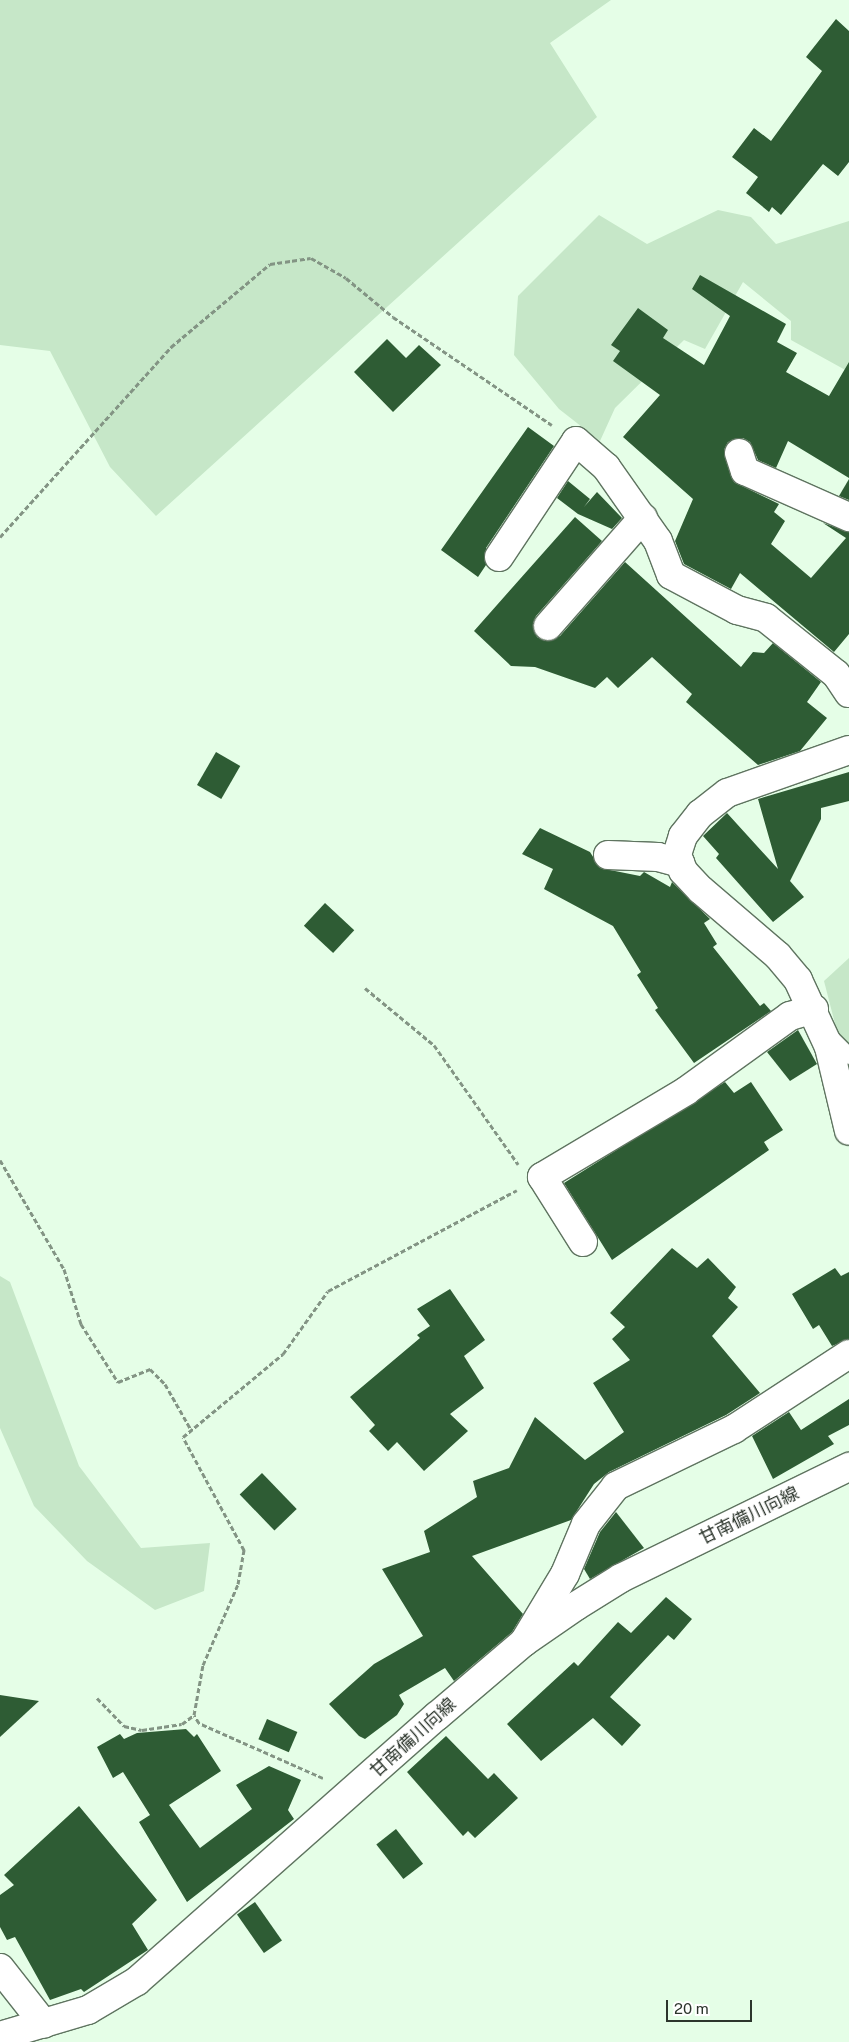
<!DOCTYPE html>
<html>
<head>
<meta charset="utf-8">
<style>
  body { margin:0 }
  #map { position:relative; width:849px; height:2042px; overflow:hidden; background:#e5fee7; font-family:"Public Sans","Noto Sans JP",sans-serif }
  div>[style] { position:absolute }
  .green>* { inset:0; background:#c6e7c8 }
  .building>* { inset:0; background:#2e5c34; transform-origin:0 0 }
  .path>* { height:3px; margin-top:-1.5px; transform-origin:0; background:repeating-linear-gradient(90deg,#839484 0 5px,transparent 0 7.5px) }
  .roads { filter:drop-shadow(1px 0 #5f7460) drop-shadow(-1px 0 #5f7460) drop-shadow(0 1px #5f7460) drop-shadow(0 -1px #5f7460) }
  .service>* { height:16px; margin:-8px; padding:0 8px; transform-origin:8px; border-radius:8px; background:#fff }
  .minor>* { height:28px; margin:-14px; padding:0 14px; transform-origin:14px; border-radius:14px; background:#fff }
  .secondary>* { height:28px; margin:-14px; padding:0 14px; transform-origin:14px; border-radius:14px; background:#fff }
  span { translate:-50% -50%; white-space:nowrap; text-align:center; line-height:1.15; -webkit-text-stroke:5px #fff; paint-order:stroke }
  .street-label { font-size:18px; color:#2c352c }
  .scale { position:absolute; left:666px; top:2000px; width:86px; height:22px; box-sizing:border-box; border:2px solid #2c352c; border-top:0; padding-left:6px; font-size:15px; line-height:18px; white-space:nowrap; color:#2c352c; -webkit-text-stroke:4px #fff; paint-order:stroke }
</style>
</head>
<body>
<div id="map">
  <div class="green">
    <i style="clip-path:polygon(0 0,611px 0,550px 43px,597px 117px,156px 516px,110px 467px,50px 351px,0 345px)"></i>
    <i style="clip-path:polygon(718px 210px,751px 217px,776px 244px,849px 221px,849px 372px,791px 340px,791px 321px,743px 282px,705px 349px,684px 340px,615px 408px,600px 441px,559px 409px,514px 355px,518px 296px,599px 215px,647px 244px)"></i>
    <i style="clip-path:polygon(849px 958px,849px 1078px,824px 981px)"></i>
    <i style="clip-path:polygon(0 1276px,10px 1282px,79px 1466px,141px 1548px,210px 1543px,204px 1591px,155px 1610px,87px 1561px,34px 1506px,0 1428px)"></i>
  </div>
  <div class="building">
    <i style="clip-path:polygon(836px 19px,849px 31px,849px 162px,838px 176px,823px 164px,781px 215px,772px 207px,769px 212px,746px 193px,758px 177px,732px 157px,754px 128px,771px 141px,822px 71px,806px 57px)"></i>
    <i style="clip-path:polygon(700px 275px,786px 324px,777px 342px,797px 353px,786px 372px,829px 396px,849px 362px,849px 478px,788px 441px,776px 468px,758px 460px,750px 442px,743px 438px,728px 442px,724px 450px,734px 482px,779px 504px,774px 512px,785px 521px,771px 544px,811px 578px,846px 538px,823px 523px,849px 532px,849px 634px,834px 652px,740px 573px,731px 589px,684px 564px,675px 541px,693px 499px,623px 437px,660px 395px,613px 361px,620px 351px,611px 345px,638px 308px,668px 330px,663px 338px,704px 365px,730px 316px,692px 289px)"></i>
    <i style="clip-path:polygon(387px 339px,406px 358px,419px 345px,441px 365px,393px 412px,354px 372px)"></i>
    <i style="clip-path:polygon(528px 427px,554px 446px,486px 548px,486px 565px,478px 577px,441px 550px)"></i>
    <i style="clip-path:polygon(849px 479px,849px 500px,839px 496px)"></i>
    <i style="clip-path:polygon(568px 481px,590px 499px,584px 507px,597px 492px,622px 518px,612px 529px,578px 514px,557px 498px)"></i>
    <i style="clip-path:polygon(575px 517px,602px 541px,536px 616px,533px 623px,537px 637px,545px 641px,560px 636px,625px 562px,741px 667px,753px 652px,764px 653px,773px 643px,821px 682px,807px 702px,827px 718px,800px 751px,758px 765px,686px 702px,692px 694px,652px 657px,618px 688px,607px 677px,595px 688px,535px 667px,511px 666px,474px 631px)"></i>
    <i style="left:216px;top:752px;width:28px;height:38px;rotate:30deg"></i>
    <i style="clip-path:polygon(849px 772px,849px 801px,821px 808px,821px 819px,790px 881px,804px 897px,773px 922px,716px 858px,719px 854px,703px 836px,727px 813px,778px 869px,758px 799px)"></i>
    <i style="clip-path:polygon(540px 828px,590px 852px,600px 868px,640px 876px,644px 872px,670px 887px,672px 882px,710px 919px,704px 923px,717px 944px,713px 947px,760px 1006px,764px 1003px,771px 1011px,694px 1063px,655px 1010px,658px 1008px,637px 975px,641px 972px,613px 926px,544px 889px,553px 869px,522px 854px)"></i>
    <i style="left:325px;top:903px;width:40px;height:31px;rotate:43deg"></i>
    <i style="clip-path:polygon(798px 1030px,817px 1064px,790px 1081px,767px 1052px)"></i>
    <i style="clip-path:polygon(725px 1082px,734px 1093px,751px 1082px,783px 1130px,764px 1142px,769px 1150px,612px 1260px,564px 1183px)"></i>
    <i style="clip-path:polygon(672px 1248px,697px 1268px,708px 1258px,736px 1287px,728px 1298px,738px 1307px,712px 1336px,760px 1393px,726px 1415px,609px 1472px,594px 1484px,571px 1520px,472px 1556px,523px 1614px,512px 1632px,454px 1681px,445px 1668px,399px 1695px,404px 1704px,397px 1715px,365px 1739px,359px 1736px,329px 1704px,374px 1664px,423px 1636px,382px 1569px,430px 1552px,424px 1531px,477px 1497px,473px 1481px,509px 1468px,535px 1417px,585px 1460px,624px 1432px,593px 1383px,630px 1360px,612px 1339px,625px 1327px,610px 1313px)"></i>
    <i style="clip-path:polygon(835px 1268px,841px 1276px,849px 1272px,849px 1339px,832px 1346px,819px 1325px,813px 1329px,792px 1294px)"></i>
    <i style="clip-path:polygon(450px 1289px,485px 1340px,464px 1356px,484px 1388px,450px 1414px,468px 1431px,424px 1471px,397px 1442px,388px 1451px,369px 1431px,375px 1425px,350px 1397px,420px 1338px,417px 1335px,430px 1326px,417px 1309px)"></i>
    <i style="clip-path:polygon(849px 1399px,849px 1425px,828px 1436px,834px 1444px,773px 1479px,752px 1436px,789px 1412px,801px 1430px)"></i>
    <i style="left:262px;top:1473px;width:50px;height:31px;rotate:46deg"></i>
    <i style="clip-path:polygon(616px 1512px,644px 1548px,590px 1579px,584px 1569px,600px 1532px)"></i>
    <i style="clip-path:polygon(666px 1597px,692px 1619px,674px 1640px,668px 1635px,610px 1697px,641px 1725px,622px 1746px,593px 1718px,541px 1761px,507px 1724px,574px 1662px,578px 1666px,618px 1622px,631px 1633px)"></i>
    <i style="clip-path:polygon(0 1695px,39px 1701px,0 1737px)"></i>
    <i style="left:267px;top:1719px;width:33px;height:22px;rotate:23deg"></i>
    <i style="clip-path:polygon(186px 1729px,194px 1737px,197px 1734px,221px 1771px,169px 1805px,200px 1848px,252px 1809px,236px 1785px,269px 1766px,301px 1780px,288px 1810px,294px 1819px,187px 1902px,139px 1822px,150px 1815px,123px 1772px,113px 1778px,97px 1747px,120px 1734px,124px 1739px,137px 1733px)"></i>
    <i style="clip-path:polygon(446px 1736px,488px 1779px,494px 1773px,518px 1798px,475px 1838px,468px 1831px,463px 1836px,407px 1772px)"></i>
    <i style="clip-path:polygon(79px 1806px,157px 1900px,132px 1924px,148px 1950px,84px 1992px,81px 1989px,50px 2000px,15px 1937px,7px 1940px,0 1927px,0 1895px,14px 1885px,4px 1875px)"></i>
    <i style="left:396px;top:1829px;width:44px;height:25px;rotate:52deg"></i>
    <i style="left:255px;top:1902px;width:47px;height:22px;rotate:55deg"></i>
  </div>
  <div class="path">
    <i style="left:0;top:537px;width:256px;rotate:-48deg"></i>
    <i style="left:171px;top:347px;width:129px;rotate:-40deg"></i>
    <i style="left:270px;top:264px;width:41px;rotate:-8.3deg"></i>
    <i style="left:311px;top:258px;width:40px;rotate:29.7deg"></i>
    <i style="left:346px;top:278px;width:61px;rotate:39.7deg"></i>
    <i style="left:393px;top:317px;width:192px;rotate:34.2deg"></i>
    <i style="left:365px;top:988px;width:89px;rotate:39.6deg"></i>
    <i style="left:434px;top:1045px;width:146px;rotate:54.8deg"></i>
    <i style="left:0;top:1160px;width:126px;rotate:59.6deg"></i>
    <i style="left:64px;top:1269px;width:58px;rotate:72.8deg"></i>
    <i style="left:81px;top:1324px;width:69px;rotate:57.5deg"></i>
    <i style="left:118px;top:1382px;width:35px;rotate:-22deg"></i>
    <i style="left:150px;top:1369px;width:21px;rotate:45deg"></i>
    <i style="left:165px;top:1384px;width:51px;rotate:60.4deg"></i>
    <i style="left:97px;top:1698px;width:39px;rotate:46deg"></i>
    <i style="left:124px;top:1726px;width:18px;rotate:13deg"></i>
    <i style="left:142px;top:1730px;width:40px;rotate:-8.5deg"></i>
    <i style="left:182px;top:1724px;width:15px;rotate:-37deg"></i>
    <i style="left:323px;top:1778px;width:136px;rotate:-156.1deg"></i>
    <i style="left:199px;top:1723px;width:9px;rotate:-122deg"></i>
    <i style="left:194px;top:1715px;width:51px;rotate:-79.8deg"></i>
    <i style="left:203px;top:1665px;width:88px;rotate:-66.6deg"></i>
    <i style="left:238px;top:1584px;width:35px;rotate:-80deg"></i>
    <i style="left:244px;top:1550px;width:128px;rotate:-118.4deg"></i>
    <i style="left:183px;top:1437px;width:130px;rotate:-39.7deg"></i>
    <i style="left:283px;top:1354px;width:77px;rotate:-54.5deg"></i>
    <i style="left:328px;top:1291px;width:214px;rotate:-28.1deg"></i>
  </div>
  <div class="roads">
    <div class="service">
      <i style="left:827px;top:1034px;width:31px;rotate:45deg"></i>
    </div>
    <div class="minor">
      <i style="left:739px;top:453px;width:19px;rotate:72deg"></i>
      <i style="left:745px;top:471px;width:114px;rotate:23.9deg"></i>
      <i style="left:499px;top:557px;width:139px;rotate:-56.4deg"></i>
      <i style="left:576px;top:441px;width:40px;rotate:41deg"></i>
      <i style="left:606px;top:467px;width:90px;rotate:54.9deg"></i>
      <i style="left:658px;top:541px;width:36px;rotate:69deg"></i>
      <i style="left:671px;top:575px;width:75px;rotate:27.9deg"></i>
      <i style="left:737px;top:610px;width:30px;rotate:15deg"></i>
      <i style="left:766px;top:618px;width:90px;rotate:38.7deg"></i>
      <i style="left:836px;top:674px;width:23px;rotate:56deg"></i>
      <i style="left:548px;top:626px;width:144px;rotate:-48.7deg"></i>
      <i style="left:849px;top:750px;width:129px;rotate:160.6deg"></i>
      <i style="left:727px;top:793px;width:34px;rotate:142deg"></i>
      <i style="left:700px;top:814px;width:28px;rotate:128deg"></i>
      <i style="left:683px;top:836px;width:20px;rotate:108deg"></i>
      <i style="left:677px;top:855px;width:17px;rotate:69deg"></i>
      <i style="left:683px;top:871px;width:26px;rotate:47deg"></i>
      <i style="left:701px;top:890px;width:101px;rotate:40.6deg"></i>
      <i style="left:778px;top:956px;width:31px;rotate:50deg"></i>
      <i style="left:798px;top:980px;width:74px;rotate:65.2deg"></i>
      <i style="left:829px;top:1047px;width:86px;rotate:76.6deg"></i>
      <i style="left:608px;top:855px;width:50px;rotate:2.3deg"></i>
      <i style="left:658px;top:857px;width:23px;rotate:15deg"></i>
      <i style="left:583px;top:1242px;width:77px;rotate:-122.2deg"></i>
      <i style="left:542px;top:1177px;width:168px;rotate:-30.8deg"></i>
      <i style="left:686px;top:1091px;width:128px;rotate:-35.8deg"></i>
      <i style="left:790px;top:1016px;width:25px;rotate:-16deg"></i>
      <i style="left:524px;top:1642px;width:79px;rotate:-58.9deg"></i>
      <i style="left:565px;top:1574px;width:54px;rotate:-67.2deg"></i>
      <i style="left:586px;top:1524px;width:48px;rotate:-51.7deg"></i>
      <i style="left:616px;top:1486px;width:131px;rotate:-25.8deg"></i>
      <i style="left:734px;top:1429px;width:137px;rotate:-33.1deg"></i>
      <i style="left:0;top:1968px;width:71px;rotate:51.8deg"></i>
    </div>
    <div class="secondary">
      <i style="left:0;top:2036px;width:92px;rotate:-16.5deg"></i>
      <i style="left:88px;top:2010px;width:57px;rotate:-30.6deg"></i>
      <i style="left:137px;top:1981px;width:400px;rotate:-41.5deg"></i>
      <i style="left:437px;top:1716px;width:114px;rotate:-40.4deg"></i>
      <i style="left:524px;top:1642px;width:63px;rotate:-34.7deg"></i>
      <i style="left:576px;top:1606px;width:53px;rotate:-31.9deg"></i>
      <i style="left:621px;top:1578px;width:254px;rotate:-26deg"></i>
    </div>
  </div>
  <div class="street-label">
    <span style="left:749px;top:1516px;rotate:-26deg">甘南備川向線</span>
    <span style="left:413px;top:1738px;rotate:-42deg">甘南備川向線</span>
  </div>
  <div class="scale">20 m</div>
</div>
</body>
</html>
